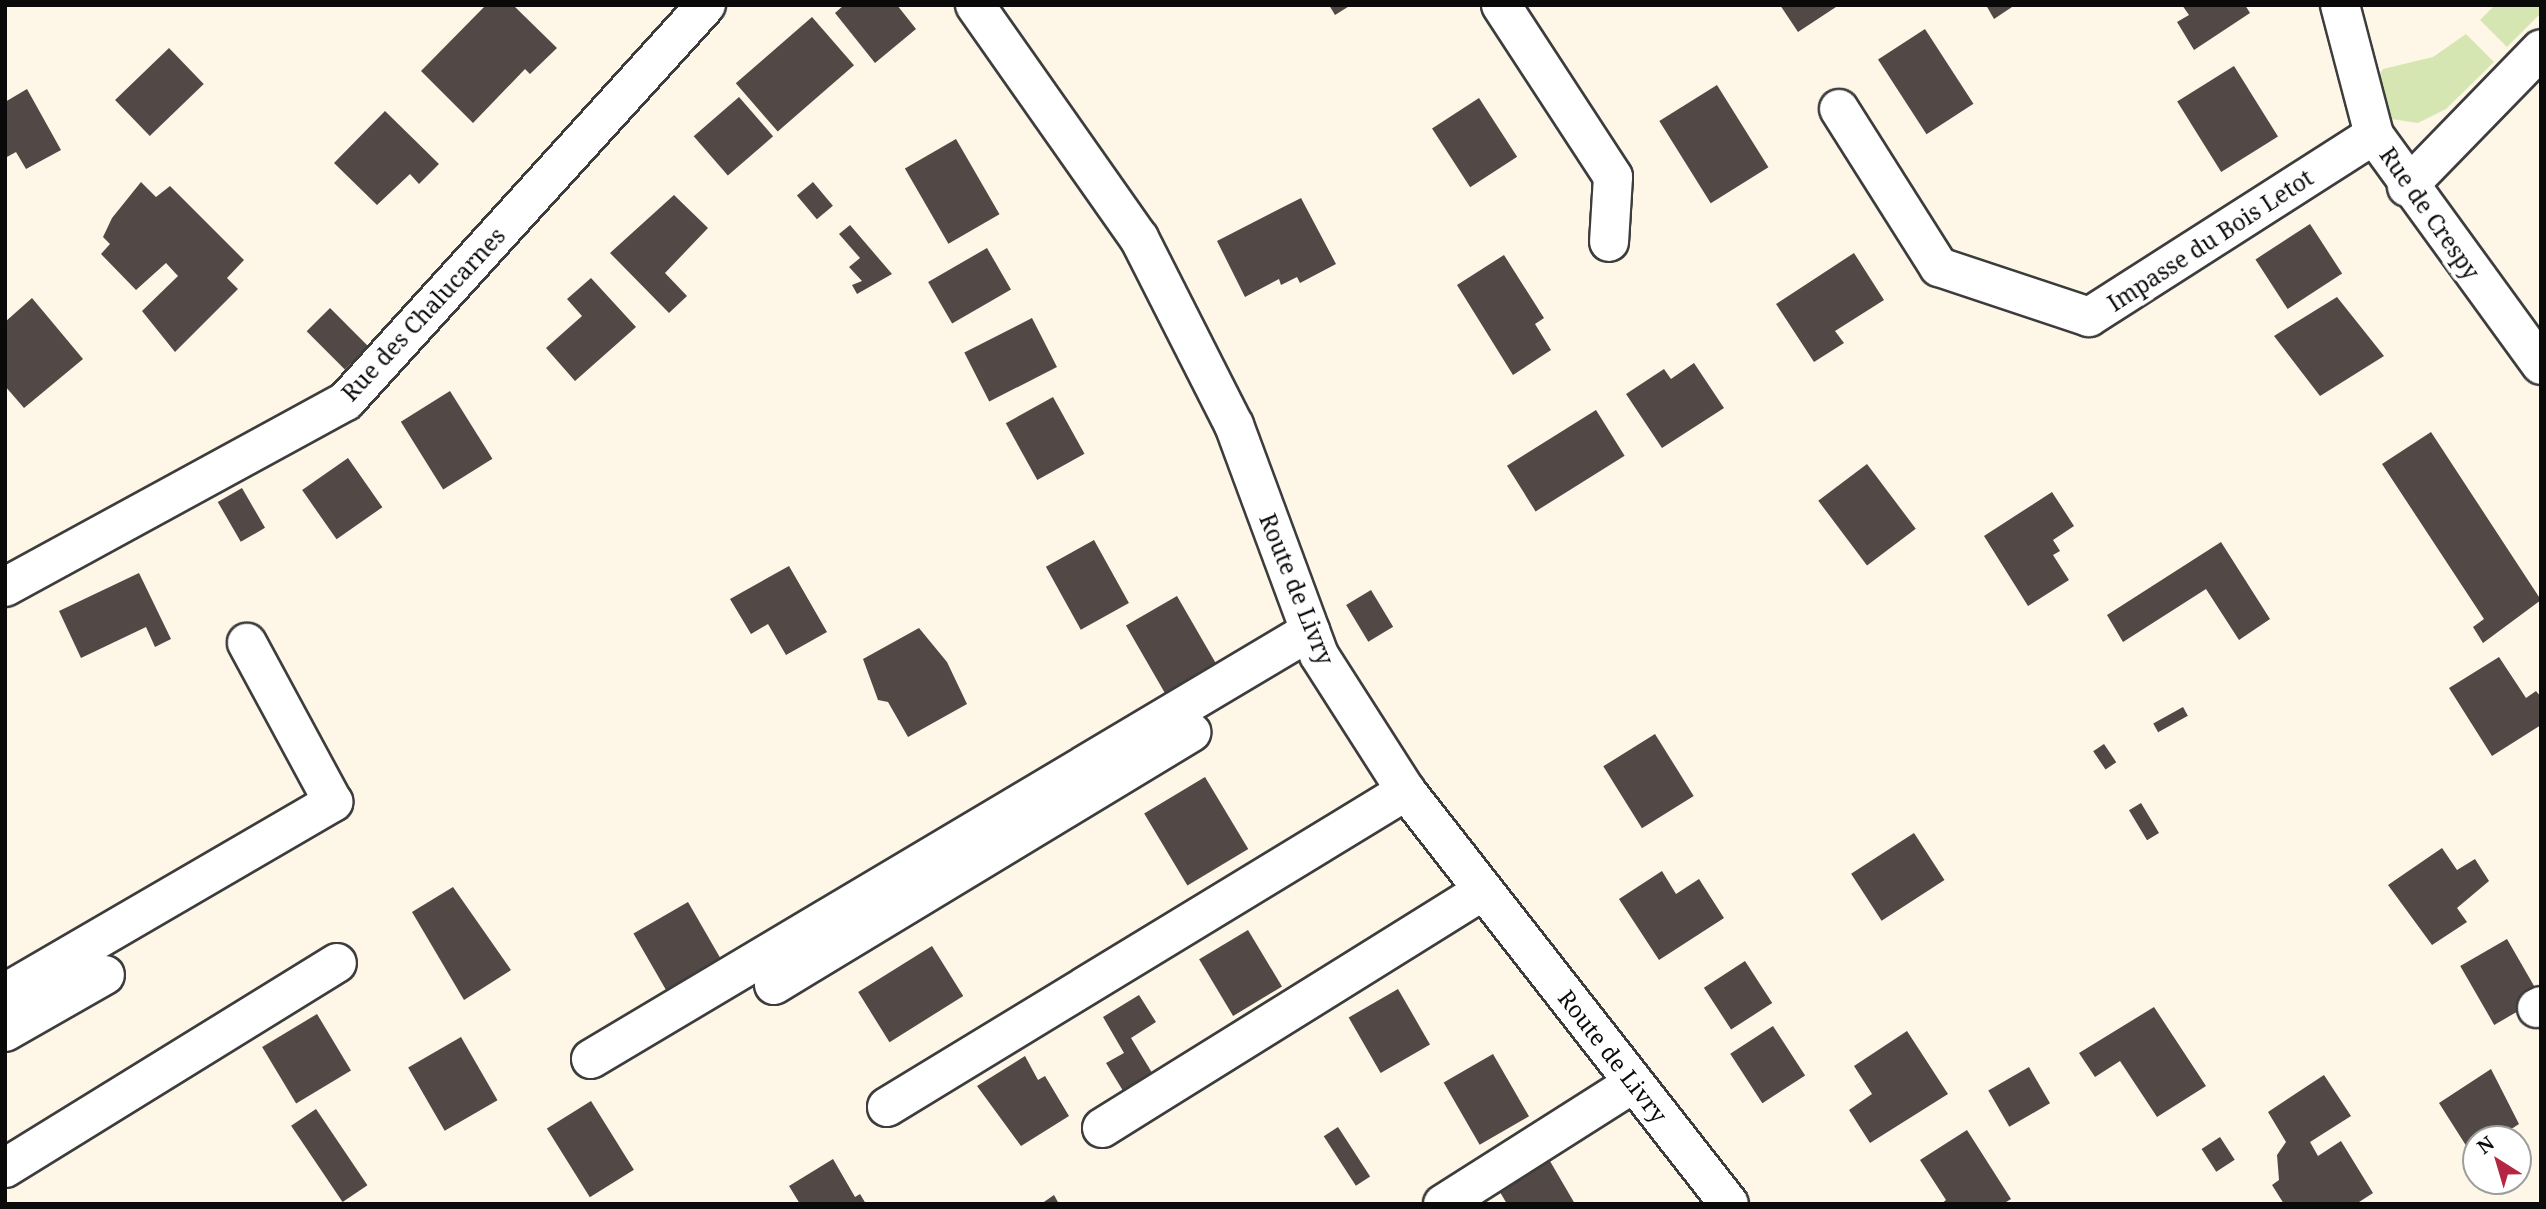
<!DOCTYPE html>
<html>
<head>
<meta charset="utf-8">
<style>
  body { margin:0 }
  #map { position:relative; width:2546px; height:1209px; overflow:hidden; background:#fef6e7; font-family:"Noto Serif",serif }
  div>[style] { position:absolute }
  .green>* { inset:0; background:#d5e6b3 }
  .building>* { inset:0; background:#524946; transform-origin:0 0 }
  .roads { filter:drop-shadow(2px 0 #3d3d3d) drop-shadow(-2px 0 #3d3d3d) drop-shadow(0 2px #3d3d3d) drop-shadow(0 -2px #3d3d3d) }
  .minor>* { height:38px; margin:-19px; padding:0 19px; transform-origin:19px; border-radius:19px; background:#fff }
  span { translate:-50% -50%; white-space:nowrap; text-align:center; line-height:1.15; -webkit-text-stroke:7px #fff; paint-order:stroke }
  .street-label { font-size:23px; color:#0a0a0a }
  .frame { position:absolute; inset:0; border:7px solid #0a0a0a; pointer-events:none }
  .north { position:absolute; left:2462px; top:1125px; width:70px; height:70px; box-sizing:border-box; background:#fff; border:2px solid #9d9d9d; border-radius:50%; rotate:323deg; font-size:19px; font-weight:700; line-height:28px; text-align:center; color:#0a0a0a }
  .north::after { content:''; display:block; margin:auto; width:24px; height:32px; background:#b42743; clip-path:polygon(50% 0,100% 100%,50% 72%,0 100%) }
</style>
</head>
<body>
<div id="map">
  <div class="green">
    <i style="clip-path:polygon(2495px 5px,2541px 5px,2541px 13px,2507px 47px,2480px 20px)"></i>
    <i style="clip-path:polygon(2466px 34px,2494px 62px,2446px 109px,2418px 123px,2391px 119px,2375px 82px,2383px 69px,2433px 57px)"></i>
  </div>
  <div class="building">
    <i style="clip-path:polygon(486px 5px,513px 5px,557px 48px,530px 74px,525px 69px,473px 123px,421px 71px)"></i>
    <i style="clip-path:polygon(844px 5px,897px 5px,916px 29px,875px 63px,835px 13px)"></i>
    <i style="clip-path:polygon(1329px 5px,1351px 5px,1335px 15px)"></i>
    <i style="clip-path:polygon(1780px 5px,1839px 5px,1798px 32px)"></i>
    <i style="clip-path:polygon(1986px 5px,2015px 5px,1994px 19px)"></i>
    <i style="clip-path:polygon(2182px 5px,2245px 5px,2250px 13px,2194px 50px,2177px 22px,2189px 15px)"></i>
    <i style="left:812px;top:17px;width:64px;height:101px;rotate:49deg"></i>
    <i style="left:1925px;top:29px;width:89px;height:56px;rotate:57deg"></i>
    <i style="left:169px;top:48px;width:50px;height:75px;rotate:46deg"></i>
    <i style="left:2234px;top:66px;width:83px;height:67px;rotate:58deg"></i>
    <i style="left:1717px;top:85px;width:97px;height:68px;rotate:58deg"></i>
    <i style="clip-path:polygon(27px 89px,61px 150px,26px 169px,16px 152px,5px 158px,5px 102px)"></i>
    <i style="left:739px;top:97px;width:52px;height:60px;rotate:49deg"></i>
    <i style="left:1479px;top:98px;width:70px;height:56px;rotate:57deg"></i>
    <i style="clip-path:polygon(385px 111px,439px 164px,419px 184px,410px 174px,377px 205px,334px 163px)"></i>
    <i style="left:956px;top:139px;width:87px;height:59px;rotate:60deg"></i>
    <i style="clip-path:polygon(141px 182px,156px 197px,170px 186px,244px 260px,227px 278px,238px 289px,175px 352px,142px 311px,178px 276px,166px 263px,136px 290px,101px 254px,110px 244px,103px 237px,112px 218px)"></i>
    <i style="left:813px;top:182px;width:31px;height:21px;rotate:50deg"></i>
    <i style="clip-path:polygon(674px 195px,708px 228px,665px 273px,687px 296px,669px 313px,610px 253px)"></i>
    <i style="clip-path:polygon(1301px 198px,1336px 264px,1300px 283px,1297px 277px,1281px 285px,1279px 279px,1245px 297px,1217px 241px)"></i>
    <i style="left:2310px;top:224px;width:59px;height:65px;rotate:57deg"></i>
    <i style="clip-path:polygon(850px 225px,892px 274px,857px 294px,852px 285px,862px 281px,849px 267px,860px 258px,839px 234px)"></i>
    <i style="left:987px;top:248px;width:48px;height:68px;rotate:60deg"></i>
    <i style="clip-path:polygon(1854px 253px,1884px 300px,1835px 331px,1844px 343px,1814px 362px,1776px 304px)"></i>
    <i style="clip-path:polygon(1504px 255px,1544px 318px,1535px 324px,1551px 350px,1513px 375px,1457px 285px)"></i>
    <i style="clip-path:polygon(591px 278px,636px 327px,575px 381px,546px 348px,582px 316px,567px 299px)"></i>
    <i style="clip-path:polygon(2337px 297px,2384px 356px,2320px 396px,2274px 336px)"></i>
    <i style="clip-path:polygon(32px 298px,83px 359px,24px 408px,5px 386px,5px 322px)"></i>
    <i style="left:330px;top:308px;width:54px;height:33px;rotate:45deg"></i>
    <i style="left:1032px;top:318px;width:55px;height:76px;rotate:63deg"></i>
    <i style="clip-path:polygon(1694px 363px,1724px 408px,1662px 448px,1626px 394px,1664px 369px,1671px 379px)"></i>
    <i style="left:450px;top:391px;width:80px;height:58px;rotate:58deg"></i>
    <i style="left:1053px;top:397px;width:65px;height:54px;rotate:61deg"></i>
    <i style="left:1596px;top:410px;width:54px;height:105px;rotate:58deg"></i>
    <i style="clip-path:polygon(2431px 432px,2541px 600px,2483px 643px,2473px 627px,2484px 619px,2382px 464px)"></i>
    <i style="left:348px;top:458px;width:60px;height:56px;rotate:55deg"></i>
    <i style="left:1867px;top:464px;width:81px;height:61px;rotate:53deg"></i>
    <i style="left:242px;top:488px;width:46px;height:28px;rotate:60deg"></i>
    <i style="clip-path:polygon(2052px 492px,2074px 526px,2053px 540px,2060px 551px,2053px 555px,2069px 580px,2028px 606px,1984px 536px)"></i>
    <i style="left:1094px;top:540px;width:72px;height:55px;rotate:61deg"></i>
    <i style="clip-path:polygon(2221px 542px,2270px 619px,2239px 640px,2206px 589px,2123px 642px,2107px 615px)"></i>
    <i style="clip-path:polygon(789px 566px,827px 632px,786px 655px,768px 624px,751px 634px,730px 599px)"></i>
    <i style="clip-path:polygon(139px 573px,171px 639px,155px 647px,146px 627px,81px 658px,59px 611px)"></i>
    <i style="left:1371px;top:590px;width:43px;height:29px;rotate:59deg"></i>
    <i style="left:1177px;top:596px;width:93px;height:59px;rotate:60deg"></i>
    <i style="clip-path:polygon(919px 628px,947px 662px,967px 704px,908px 737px,888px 702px,878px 700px,863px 659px)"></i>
    <i style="clip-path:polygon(2499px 657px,2526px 698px,2536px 691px,2541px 697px,2541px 725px,2492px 756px,2449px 688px)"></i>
    <i style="left:2183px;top:707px;width:10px;height:34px;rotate:61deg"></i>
    <i style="left:1655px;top:734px;width:73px;height:61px;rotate:58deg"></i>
    <i style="left:2104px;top:744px;width:22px;height:13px;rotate:56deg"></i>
    <i style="left:1205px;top:777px;width:84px;height:71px;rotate:59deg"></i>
    <i style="left:2141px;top:803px;width:35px;height:14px;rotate:59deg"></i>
    <i style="left:1914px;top:833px;width:56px;height:75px;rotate:57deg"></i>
    <i style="clip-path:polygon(2442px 848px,2457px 870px,2475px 859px,2489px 881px,2457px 908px,2467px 922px,2432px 945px,2388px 885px)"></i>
    <i style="clip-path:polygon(1662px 871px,1676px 894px,1699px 879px,1724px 918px,1659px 960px,1619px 899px)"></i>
    <i style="clip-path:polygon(453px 887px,511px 970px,464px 1000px,412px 912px)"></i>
    <i style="left:688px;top:902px;width:66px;height:63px;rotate:60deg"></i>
    <i style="left:1248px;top:930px;width:66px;height:57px;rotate:59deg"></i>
    <i style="left:2507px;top:939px;width:68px;height:54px;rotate:60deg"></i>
    <i style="left:932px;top:946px;width:59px;height:87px;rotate:58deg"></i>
    <i style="left:1745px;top:961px;width:50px;height:49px;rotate:57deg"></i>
    <i style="left:1398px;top:989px;width:64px;height:57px;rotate:60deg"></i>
    <i style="clip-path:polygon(1139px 995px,1156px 1022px,1131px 1038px,1157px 1081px,1128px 1099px,1106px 1063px,1124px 1053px,1103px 1017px)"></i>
    <i style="clip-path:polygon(2154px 1007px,2206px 1086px,2157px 1117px,2120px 1061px,2095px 1077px,2079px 1053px)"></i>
    <i style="left:317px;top:1014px;width:66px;height:64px;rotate:59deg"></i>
    <i style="left:1773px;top:1026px;width:59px;height:51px;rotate:57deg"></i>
    <i style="clip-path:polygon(1907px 1031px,1948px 1094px,1870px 1143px,1849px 1110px,1872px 1094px,1854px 1066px)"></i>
    <i style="left:461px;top:1037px;width:73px;height:61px;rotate:60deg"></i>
    <i style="left:1493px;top:1054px;width:72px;height:57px;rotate:60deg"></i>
    <i style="clip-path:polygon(1025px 1056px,1038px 1080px,1045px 1076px,1069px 1116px,1021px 1146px,977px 1086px)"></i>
    <i style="left:2029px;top:1067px;width:42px;height:47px;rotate:60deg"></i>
    <i style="clip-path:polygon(2491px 1069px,2519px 1124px,2496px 1139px,2476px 1139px,2472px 1155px,2439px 1103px)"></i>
    <i style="clip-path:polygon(2324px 1075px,2351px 1116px,2310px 1142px,2318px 1156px,2341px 1141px,2373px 1193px,2356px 1204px,2284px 1204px,2272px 1185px,2279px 1180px,2277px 1155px,2286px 1142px,2268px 1112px)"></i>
    <i style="left:591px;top:1101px;width:81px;height:52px;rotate:58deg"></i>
    <i style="left:316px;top:1109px;width:92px;height:30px;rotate:56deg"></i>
    <i style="left:1338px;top:1127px;width:59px;height:17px;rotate:57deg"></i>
    <i style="clip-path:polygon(1967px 1130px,2011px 1199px,2003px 1204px,1941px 1204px,1946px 1200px,1920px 1160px)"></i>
    <i style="left:2220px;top:1137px;width:27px;height:22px;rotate:57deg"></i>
    <i style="clip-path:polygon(1547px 1156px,1575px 1204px,1507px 1204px,1497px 1187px)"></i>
    <i style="clip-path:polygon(833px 1159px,855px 1197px,860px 1194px,866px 1204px,800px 1204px,789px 1186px)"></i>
    <i style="clip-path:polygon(1054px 1195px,1059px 1204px,1041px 1204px)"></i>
  </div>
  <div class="roads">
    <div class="minor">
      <i style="left:975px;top:5px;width:285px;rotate:54.9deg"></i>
      <i style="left:1139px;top:238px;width:210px;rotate:63.1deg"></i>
      <i style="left:1234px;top:425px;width:245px;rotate:69.7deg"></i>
      <i style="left:1319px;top:655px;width:161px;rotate:57.4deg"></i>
      <i style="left:1406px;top:791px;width:524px;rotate:51.97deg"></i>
      <i style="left:1501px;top:5px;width:205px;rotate:56.9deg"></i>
      <i style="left:1613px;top:177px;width:65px;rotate:93.5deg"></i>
      <i style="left:2340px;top:5px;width:134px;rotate:75.3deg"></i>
      <i style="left:2374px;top:135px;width:284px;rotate:54deg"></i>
      <i style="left:1839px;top:109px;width:187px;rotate:57.7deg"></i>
      <i style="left:1939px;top:267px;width:158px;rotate:18.4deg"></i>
      <i style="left:2089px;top:317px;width:338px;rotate:-32.6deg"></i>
      <i style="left:2407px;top:187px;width:192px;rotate:-45.8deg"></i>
      <i style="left:5px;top:587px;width:388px;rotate:-28.6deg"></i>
      <i style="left:346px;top:401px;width:535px;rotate:-47.73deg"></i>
      <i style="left:774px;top:985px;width:488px;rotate:-31.2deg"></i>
      <i style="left:5px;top:993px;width:380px;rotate:-30.2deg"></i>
      <i style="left:333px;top:802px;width:181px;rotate:-118.4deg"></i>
      <i style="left:2537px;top:1008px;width:4px;rotate:-27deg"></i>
      <i style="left:5px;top:1032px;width:115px;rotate:-29.7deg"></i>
      <i style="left:591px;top:1059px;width:837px;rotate:-30.76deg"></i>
      <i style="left:887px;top:1107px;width:608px;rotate:-31.34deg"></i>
      <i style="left:1102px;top:1128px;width:449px;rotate:-31.9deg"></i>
      <i style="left:5px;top:1168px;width:390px;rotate:-31.7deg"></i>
      <i style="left:1443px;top:1204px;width:226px;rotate:-32.4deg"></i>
    </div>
  </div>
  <div class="street-label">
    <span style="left:2430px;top:213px;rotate:55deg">Rue de Crespy</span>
    <span style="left:2210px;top:240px;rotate:-33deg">Impasse du Bois Letot</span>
    <span style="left:423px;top:314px;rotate:-47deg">Rue des Chalucarnes</span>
    <span style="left:1297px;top:589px;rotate:68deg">Route de Livry</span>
    <span style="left:1613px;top:1056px;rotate:52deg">Route de Livry</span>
  </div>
  <div class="frame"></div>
  <div class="north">N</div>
</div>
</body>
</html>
